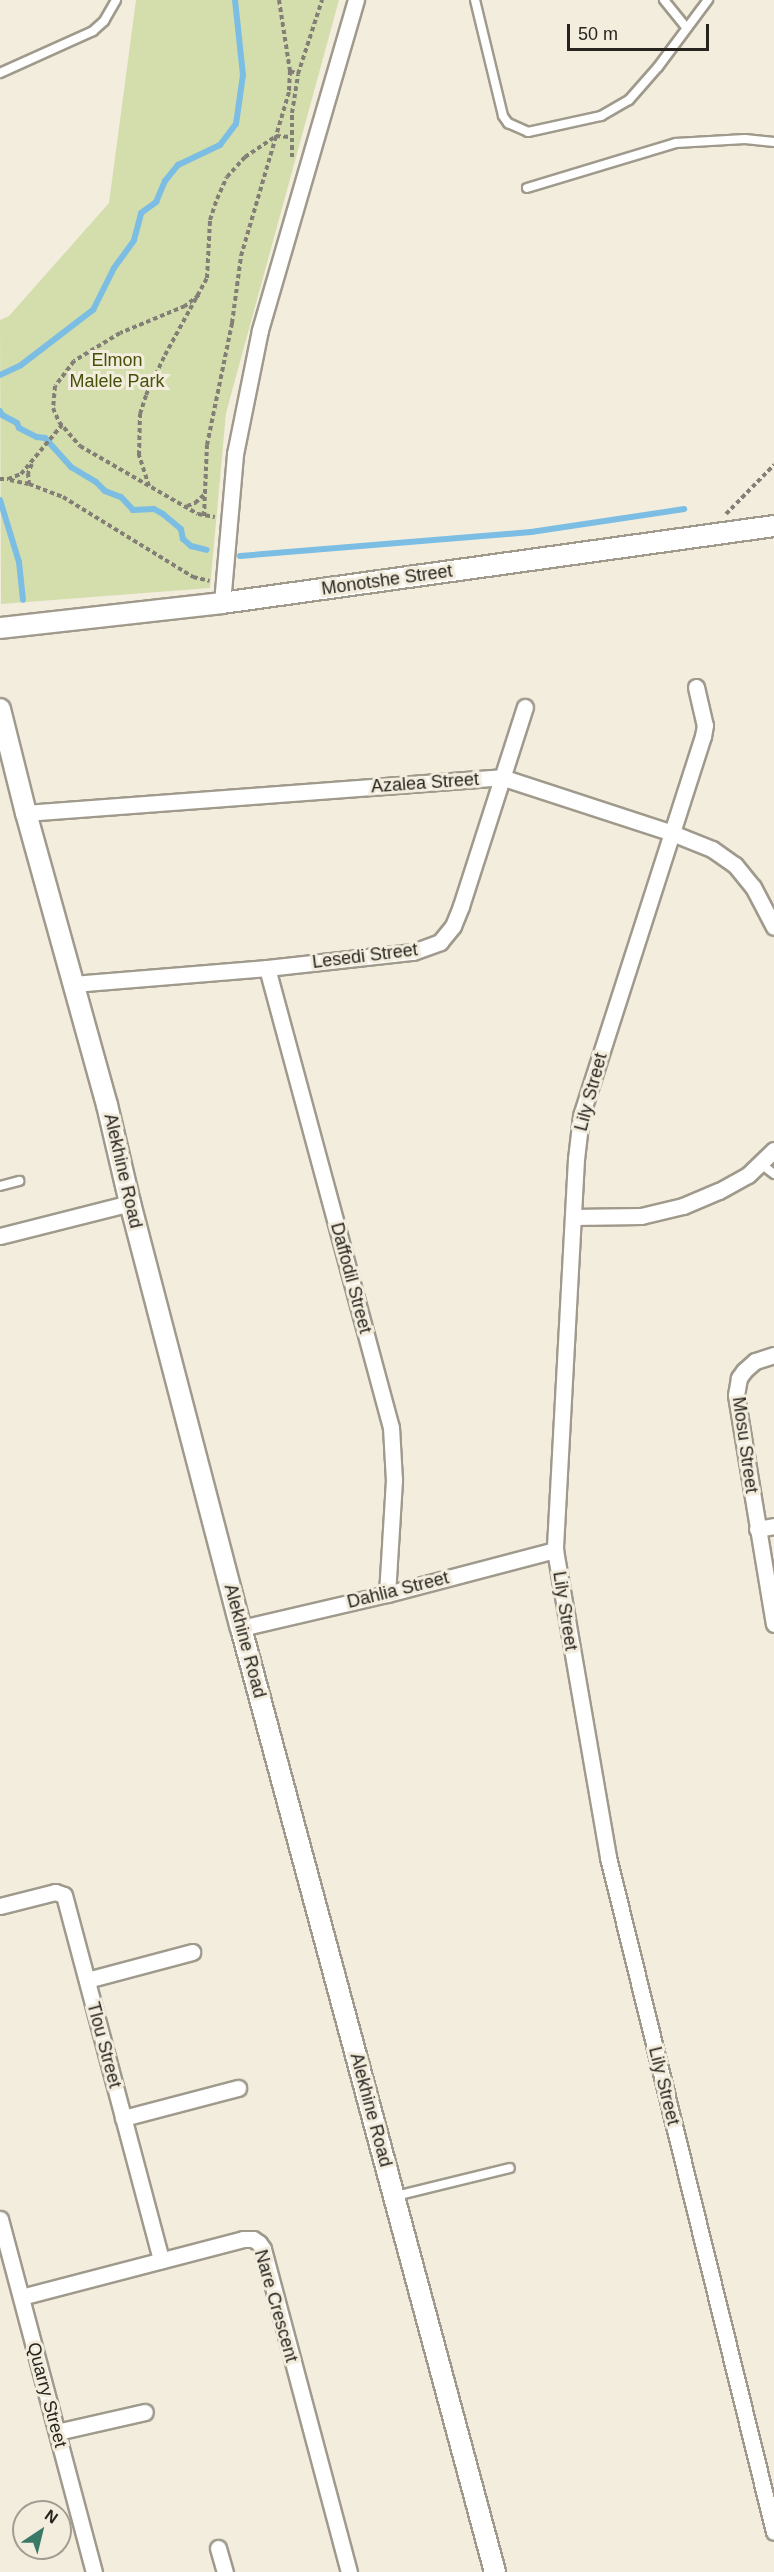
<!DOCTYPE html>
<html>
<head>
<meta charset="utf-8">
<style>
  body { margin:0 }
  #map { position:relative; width:774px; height:2572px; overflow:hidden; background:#f3edde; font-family:Arial,sans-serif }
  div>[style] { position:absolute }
  .green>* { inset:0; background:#d3deac }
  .stream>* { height:6px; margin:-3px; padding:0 3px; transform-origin:3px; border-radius:3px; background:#7cbee3 }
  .path>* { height:4px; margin-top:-2px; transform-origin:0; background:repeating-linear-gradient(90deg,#847f76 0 4.5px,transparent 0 7.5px) }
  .roads { filter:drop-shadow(2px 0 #9f9a8c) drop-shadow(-2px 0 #9f9a8c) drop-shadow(0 2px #9f9a8c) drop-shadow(0 -2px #9f9a8c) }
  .service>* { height:8px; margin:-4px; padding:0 4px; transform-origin:4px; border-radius:4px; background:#fff }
  .minor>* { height:15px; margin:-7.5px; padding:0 7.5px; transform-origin:7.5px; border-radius:7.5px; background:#fff }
  .tertiary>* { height:20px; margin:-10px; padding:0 10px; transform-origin:10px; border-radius:10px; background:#fff }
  span { translate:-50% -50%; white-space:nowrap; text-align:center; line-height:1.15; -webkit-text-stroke:6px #f3edde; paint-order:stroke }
  .park-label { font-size:18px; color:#475208 }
  .street-label { font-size:18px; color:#27241f }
  .north { position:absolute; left:12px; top:2500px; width:60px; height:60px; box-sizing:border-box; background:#f3edde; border:2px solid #a19d92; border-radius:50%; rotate:35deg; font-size:16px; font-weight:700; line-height:24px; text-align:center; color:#27241f }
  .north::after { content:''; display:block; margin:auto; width:21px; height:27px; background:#3a7968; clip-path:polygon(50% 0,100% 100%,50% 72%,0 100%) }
  .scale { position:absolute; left:567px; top:24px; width:142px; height:27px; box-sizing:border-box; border:3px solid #27241f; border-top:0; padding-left:8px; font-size:18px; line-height:21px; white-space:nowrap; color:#27241f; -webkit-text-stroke:4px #f3edde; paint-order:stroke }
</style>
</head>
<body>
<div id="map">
  <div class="green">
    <i style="clip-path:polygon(136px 0,339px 0,226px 413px,210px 588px,1px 604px,0 320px,9px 316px,109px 203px)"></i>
  </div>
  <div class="stream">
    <i style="left:0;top:375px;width:23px;rotate:-25deg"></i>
    <i style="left:21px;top:365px;width:91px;rotate:-37.4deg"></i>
    <i style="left:93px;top:310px;width:47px;rotate:-63.4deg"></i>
    <i style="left:114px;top:268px;width:34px;rotate:-54deg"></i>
    <i style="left:134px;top:240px;width:28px;rotate:-75deg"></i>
    <i style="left:141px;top:213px;width:19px;rotate:-36deg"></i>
    <i style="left:156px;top:202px;width:23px;rotate:-67deg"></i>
    <i style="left:165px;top:181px;width:21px;rotate:-51deg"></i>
    <i style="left:178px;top:165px;width:47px;rotate:-25.5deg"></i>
    <i style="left:220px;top:145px;width:26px;rotate:-53deg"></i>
    <i style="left:236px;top:124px;width:49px;rotate:-81.9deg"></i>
    <i style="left:243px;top:75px;width:75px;rotate:-96.1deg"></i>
    <i style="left:0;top:411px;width:4px;rotate:63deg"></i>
    <i style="left:2px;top:415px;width:17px;rotate:28deg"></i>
    <i style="left:17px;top:423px;width:5px;rotate:68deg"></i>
    <i style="left:19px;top:428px;width:20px;rotate:27deg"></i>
    <i style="left:37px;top:437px;width:8px;rotate:7deg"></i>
    <i style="left:45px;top:438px;width:39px;rotate:48deg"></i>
    <i style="left:71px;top:467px;width:29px;rotate:31deg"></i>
    <i style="left:96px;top:482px;width:13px;rotate:45deg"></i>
    <i style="left:105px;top:491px;width:17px;rotate:21deg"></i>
    <i style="left:121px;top:497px;width:18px;rotate:47deg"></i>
    <i style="left:133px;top:510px;width:21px;rotate:-3deg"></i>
    <i style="left:154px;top:509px;width:10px;rotate:29deg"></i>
    <i style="left:163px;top:514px;width:23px;rotate:40deg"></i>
    <i style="left:181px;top:529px;width:10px;rotate:79deg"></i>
    <i style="left:183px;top:539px;width:11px;rotate:41deg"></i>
    <i style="left:191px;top:546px;width:16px;rotate:14deg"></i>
    <i style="left:0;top:500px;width:65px;rotate:73deg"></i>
    <i style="left:19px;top:562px;width:38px;rotate:84deg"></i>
    <i style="left:240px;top:556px;width:292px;rotate:-4.7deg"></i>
    <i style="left:531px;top:532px;width:155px;rotate:-8.5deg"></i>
  </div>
  <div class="path">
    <i style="left:279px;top:0;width:72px;rotate:81.2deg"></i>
    <i style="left:290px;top:71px;width:9px;rotate:21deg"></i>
    <i style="left:298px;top:74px;width:78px;rotate:-72deg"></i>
    <i style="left:290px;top:71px;width:21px;rotate:93deg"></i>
    <i style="left:289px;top:92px;width:46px;rotate:106.5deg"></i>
    <i style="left:276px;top:136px;width:14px;rotate:4deg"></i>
    <i style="left:292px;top:157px;width:44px;rotate:-90deg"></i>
    <i style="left:292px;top:113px;width:39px;rotate:-81deg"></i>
    <i style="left:199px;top:295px;width:18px;rotate:142deg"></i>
    <i style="left:185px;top:306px;width:70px;rotate:157.4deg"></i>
    <i style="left:120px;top:333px;width:54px;rotate:148.7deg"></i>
    <i style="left:74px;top:361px;width:31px;rotate:127deg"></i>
    <i style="left:55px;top:386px;width:22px;rotate:95deg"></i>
    <i style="left:53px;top:408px;width:15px;rotate:67deg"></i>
    <i style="left:59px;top:422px;width:32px;rotate:49deg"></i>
    <i style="left:80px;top:446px;width:136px;rotate:30deg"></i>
    <i style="left:198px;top:514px;width:17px;rotate:10deg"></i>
    <i style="left:32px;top:464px;width:10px;rotate:114deg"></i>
    <i style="left:28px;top:473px;width:11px;rotate:85deg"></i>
    <i style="left:29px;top:484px;width:36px;rotate:21deg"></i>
    <i style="left:63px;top:497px;width:153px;rotate:31.6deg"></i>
    <i style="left:193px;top:577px;width:17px;rotate:13deg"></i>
    <i style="left:0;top:479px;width:8px"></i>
    <i style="left:8px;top:479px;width:14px;rotate:-21deg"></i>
    <i style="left:21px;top:474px;width:64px;rotate:-50.1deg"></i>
    <i style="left:10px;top:480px;width:19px;rotate:12deg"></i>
    <i style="left:149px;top:486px;width:33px;rotate:-108deg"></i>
    <i style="left:139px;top:455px;width:41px;rotate:-88.6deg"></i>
    <i style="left:140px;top:414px;width:20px;rotate:-72deg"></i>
    <i style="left:146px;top:395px;width:44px;rotate:-64.6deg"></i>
    <i style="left:165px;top:355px;width:88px;rotate:-61.4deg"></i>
    <i style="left:207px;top:278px;width:58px;rotate:-87deg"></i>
    <i style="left:210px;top:220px;width:22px;rotate:-72deg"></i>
    <i style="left:217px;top:199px;width:24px;rotate:-66deg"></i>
    <i style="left:227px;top:177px;width:27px;rotate:-48deg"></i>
    <i style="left:245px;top:157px;width:37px;rotate:-34deg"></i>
    <i style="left:187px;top:506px;width:9px;rotate:-21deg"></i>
    <i style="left:195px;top:503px;width:12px;rotate:-42deg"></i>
    <i style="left:726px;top:514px;width:69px;rotate:-45.6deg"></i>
    <i style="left:204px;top:516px;width:71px;rotate:-87.6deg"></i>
    <i style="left:207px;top:445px;width:125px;rotate:-78.4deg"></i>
    <i style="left:232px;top:323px;width:68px;rotate:-82.3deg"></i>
    <i style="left:241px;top:256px;width:125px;rotate:-73.7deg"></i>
  </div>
  <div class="roads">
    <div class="service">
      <i style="left:475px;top:0;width:119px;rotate:76.4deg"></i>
      <i style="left:503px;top:116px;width:9px;rotate:54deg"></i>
      <i style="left:508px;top:123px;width:22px;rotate:24deg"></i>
      <i style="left:528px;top:132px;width:75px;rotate:-12.4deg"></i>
      <i style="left:601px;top:116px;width:32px;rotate:-30deg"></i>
      <i style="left:629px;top:100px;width:44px;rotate:-48.7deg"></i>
      <i style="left:658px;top:67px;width:84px;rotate:-53.3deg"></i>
      <i style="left:664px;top:0;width:36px;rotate:51deg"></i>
      <i style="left:0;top:73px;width:102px;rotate:-24.3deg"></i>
      <i style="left:93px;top:31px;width:15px;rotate:-42deg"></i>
      <i style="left:104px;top:21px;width:24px;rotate:-60deg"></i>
      <i style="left:527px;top:188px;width:156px;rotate:-16.8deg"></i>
      <i style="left:676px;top:143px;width:69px;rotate:-3.3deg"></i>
      <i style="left:745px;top:139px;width:29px;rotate:6deg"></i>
      <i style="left:760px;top:1163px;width:18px;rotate:38deg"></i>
      <i style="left:0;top:1186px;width:20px;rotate:-15deg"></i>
      <i style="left:396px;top:2196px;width:117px;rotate:-13.8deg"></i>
    </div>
    <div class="minor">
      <i style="left:222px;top:603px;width:150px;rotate:-85deg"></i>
      <i style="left:235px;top:454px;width:126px;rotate:-78.6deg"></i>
      <i style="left:260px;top:330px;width:344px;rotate:-73.8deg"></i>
      <i style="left:696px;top:687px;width:39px;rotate:77deg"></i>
      <i style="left:705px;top:725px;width:11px;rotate:100deg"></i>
      <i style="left:703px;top:736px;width:399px;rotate:107.8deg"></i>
      <i style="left:581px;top:1116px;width:43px;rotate:96.6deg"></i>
      <i style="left:576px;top:1159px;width:392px;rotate:93.1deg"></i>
      <i style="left:555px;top:1550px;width:312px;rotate:80.2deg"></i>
      <i style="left:608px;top:1857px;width:695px;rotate:76.18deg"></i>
      <i style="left:26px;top:813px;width:476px;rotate:-4.3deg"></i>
      <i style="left:501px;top:777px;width:180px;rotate:18.1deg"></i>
      <i style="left:672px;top:833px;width:43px;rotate:21.8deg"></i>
      <i style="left:712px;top:849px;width:28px;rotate:35deg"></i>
      <i style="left:735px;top:865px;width:28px;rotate:51deg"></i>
      <i style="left:753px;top:887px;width:45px;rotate:62.3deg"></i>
      <i style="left:267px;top:968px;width:475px;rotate:74.9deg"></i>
      <i style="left:391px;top:1427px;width:53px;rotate:86.8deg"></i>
      <i style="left:394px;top:1480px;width:114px;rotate:93.5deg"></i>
      <i style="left:73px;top:984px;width:195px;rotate:-4.7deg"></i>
      <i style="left:267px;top:968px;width:147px;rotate:-6.3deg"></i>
      <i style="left:413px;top:952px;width:29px;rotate:-20deg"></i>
      <i style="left:440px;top:942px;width:21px;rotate:-51deg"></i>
      <i style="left:453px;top:926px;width:22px;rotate:-68deg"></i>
      <i style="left:461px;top:906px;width:209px;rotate:-72.2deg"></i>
      <i style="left:573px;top:1217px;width:68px;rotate:-0.8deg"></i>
      <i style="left:641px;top:1216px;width:43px;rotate:-13.4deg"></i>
      <i style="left:683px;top:1206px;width:39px;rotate:-23deg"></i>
      <i style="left:719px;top:1191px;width:33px;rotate:-29deg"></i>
      <i style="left:748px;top:1175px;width:36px;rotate:-44deg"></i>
      <i style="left:0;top:1236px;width:134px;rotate:-14.2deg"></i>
      <i style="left:774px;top:1355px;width:20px;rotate:162deg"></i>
      <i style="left:755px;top:1361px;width:15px;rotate:138deg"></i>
      <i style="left:744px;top:1371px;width:9px;rotate:126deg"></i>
      <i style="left:739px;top:1378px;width:17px;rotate:100deg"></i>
      <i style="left:736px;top:1395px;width:232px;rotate:80.6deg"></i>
      <i style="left:757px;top:1529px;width:17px;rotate:-10deg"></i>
      <i style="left:241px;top:1628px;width:150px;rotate:-13.1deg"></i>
      <i style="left:387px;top:1594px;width:174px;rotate:-14.7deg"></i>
      <i style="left:0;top:1906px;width:57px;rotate:-14.3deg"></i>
      <i style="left:55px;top:1892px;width:9px;rotate:18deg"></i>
      <i style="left:64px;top:1895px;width:378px;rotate:75.1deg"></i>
      <i style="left:87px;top:1980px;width:109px;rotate:-14.9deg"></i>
      <i style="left:123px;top:2118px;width:119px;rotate:-14.6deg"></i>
      <i style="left:0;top:2219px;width:365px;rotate:75.1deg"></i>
      <i style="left:21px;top:2297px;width:229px;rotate:-14.6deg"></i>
      <i style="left:243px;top:2239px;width:10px"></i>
      <i style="left:253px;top:2239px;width:7px;rotate:34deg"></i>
      <i style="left:259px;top:2243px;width:7px;rotate:56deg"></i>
      <i style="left:263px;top:2249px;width:334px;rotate:75.1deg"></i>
      <i style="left:57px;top:2432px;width:90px;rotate:-12.8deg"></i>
      <i style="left:218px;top:2548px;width:25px;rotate:74deg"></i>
    </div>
    <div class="tertiary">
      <i style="left:0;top:628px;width:223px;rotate:-6.4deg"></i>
      <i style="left:222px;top:603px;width:557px;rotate:-7.94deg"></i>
      <i style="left:0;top:709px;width:107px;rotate:76deg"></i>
      <i style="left:26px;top:813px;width:303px;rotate:74.5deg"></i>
      <i style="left:107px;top:1105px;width:101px;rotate:76.8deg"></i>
      <i style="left:130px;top:1203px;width:439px;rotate:75.4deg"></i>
      <i style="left:241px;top:1628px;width:978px;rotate:74.94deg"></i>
    </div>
  </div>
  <div class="park-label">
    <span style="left:117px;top:371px">Elmon<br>Malele Park</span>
  </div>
  <div class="street-label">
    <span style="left:387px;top:580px;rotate:-8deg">Monotshe Street</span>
    <span style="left:425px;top:783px;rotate:-4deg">Azalea Street</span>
    <span style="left:365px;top:956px;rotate:-7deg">Lesedi Street</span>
    <span style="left:591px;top:1092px;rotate:-75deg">Lily Street</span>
    <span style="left:123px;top:1171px;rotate:77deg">Alekhine Road</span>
    <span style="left:351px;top:1278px;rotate:75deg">Daffodil Street</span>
    <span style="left:745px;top:1445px;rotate:82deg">Mosu Street</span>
    <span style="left:398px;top:1590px;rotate:-14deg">Dahlia Street</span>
    <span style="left:565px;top:1611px;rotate:81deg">Lily Street</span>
    <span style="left:245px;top:1641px;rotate:75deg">Alekhine Road</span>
    <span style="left:104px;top:2045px;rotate:75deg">Tlou Street</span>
    <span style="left:664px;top:2086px;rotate:76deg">Lily Street</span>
    <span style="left:371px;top:2110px;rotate:75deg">Alekhine Road</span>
    <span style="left:276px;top:2306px;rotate:74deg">Nare Crescent</span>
    <span style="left:47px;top:2395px;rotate:75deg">Quarry Street</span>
  </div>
  <div class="north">N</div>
  <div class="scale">50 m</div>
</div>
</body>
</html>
